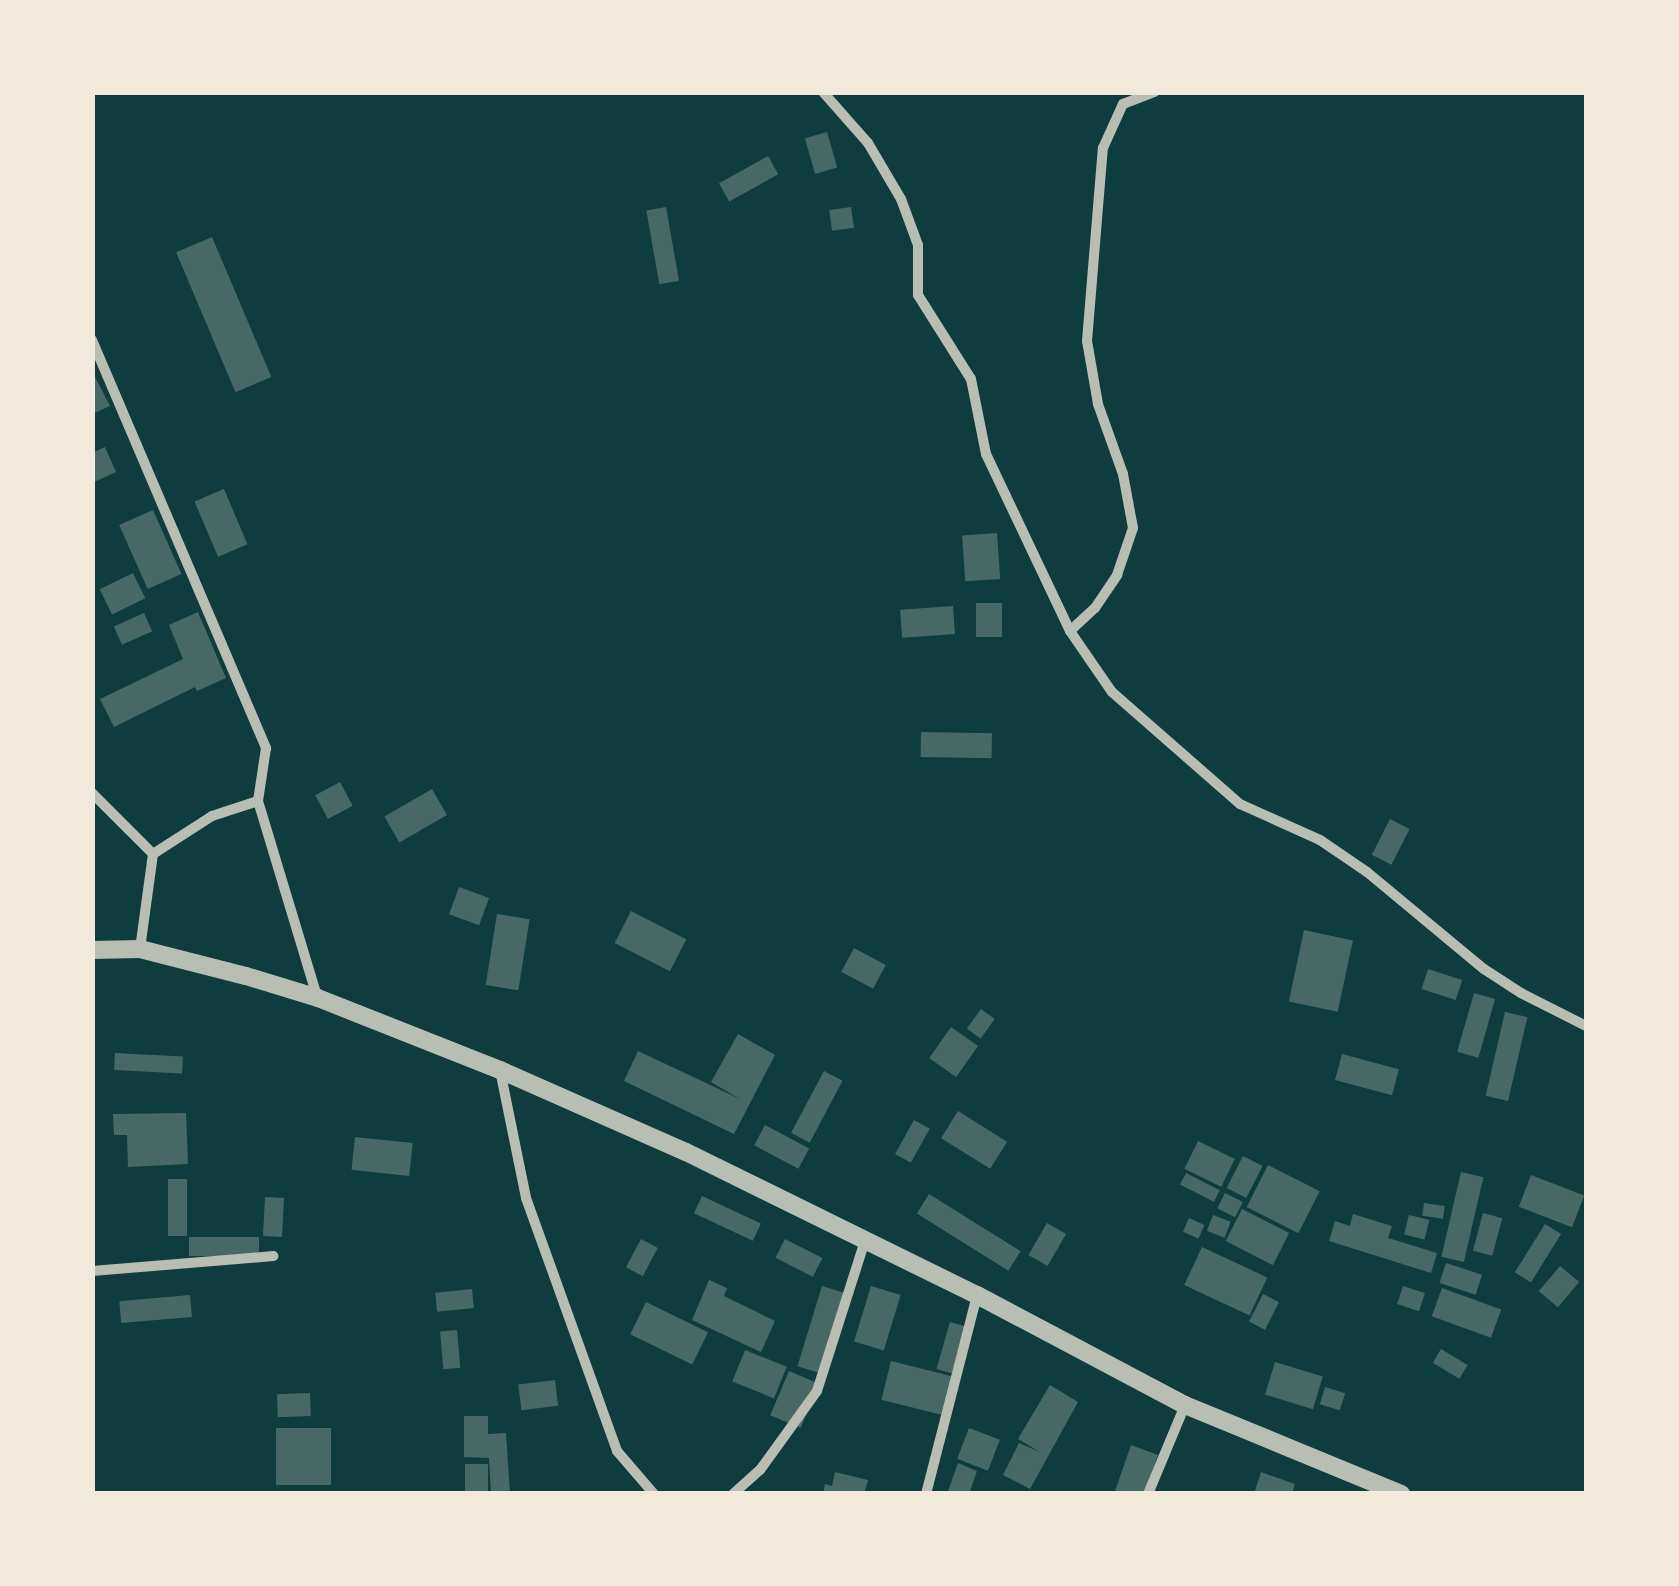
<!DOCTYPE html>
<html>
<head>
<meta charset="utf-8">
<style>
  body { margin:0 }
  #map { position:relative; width:1679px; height:1586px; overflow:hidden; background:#0f3d3e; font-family:"PT Serif",serif }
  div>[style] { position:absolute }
  .building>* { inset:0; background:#486865; transform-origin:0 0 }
  .minor>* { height:10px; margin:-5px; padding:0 5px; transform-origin:5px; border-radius:5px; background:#b8beb3 }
  .tertiary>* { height:18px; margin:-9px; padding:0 9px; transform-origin:9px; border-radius:9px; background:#b8beb3 }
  span { translate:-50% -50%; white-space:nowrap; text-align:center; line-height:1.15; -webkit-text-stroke:10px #f1e9da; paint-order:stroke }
  .frame { position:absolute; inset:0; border:95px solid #f1e9da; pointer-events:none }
</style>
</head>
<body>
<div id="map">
  <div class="building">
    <i style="left:827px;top:132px;width:37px;height:23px;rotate:74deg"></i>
    <i style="left:768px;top:156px;width:21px;height:56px;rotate:61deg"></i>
    <i style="left:666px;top:207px;width:75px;height:20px;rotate:80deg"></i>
    <i style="left:851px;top:207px;width:21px;height:22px;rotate:82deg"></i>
    <i style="left:212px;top:237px;width:152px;height:39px;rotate:67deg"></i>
    <i style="clip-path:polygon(92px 371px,110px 406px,92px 414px)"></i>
    <i style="clip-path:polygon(105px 447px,116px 472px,92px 483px,92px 453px)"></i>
    <i style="left:224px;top:489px;width:60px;height:32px;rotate:67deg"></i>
    <i style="left:153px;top:510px;width:70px;height:37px;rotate:66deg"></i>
    <i style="left:997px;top:533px;width:46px;height:35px;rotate:86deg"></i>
    <i style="left:133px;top:573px;width:28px;height:37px;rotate:64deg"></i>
    <i style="left:976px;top:603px;width:26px;height:34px"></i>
    <i style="left:953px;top:606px;width:28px;height:53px;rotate:86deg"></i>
    <i style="clip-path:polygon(198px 612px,226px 678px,197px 691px,195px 687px,114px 727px,100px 699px,183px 659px,169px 625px)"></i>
    <i style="left:144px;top:613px;width:20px;height:33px;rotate:66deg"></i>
    <i style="left:921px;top:732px;width:71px;height:25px;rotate:1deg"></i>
    <i style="left:340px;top:782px;width:27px;height:28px;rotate:62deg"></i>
    <i style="left:432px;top:789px;width:30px;height:55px;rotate:60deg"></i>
    <i style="left:1390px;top:819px;width:22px;height:40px;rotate:27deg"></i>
    <i style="left:459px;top:887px;width:32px;height:29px;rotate:20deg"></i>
    <i style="left:631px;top:911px;width:62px;height:36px;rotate:27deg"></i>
    <i style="left:497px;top:914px;width:33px;height:72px;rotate:9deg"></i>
    <i style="left:1304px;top:930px;width:50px;height:73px;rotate:12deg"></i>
    <i style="left:854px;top:948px;width:36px;height:27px;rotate:28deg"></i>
    <i style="left:1428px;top:969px;width:36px;height:21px;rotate:18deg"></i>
    <i style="left:1474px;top:993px;width:22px;height:61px;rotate:16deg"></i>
    <i style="left:981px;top:1009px;width:17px;height:24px;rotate:36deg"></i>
    <i style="left:1505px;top:1012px;width:23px;height:86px;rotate:13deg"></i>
    <i style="left:951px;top:1027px;width:33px;height:38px;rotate:35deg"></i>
    <i style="clip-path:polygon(738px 1034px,775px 1055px,734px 1134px,624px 1081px,638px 1051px,740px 1099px,711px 1082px)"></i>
    <i style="left:115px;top:1053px;width:68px;height:17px;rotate:3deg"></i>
    <i style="left:1342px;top:1054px;width:59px;height:27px;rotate:15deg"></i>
    <i style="left:824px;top:1071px;width:21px;height:70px;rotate:28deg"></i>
    <i style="left:958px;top:1111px;width:58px;height:32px;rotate:32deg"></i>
    <i style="clip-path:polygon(186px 1113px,188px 1164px,128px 1167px,127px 1135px,114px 1135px,113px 1114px)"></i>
    <i style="left:914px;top:1120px;width:18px;height:39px;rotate:29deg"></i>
    <i style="left:765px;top:1125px;width:50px;height:23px;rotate:28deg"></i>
    <i style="left:355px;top:1137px;width:58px;height:33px;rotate:6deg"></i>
    <i style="left:1198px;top:1141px;width:41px;height:31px;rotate:26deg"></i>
    <i style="left:1243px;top:1156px;width:22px;height:36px;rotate:27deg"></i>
    <i style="left:1268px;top:1165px;width:58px;height:47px;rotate:27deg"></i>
    <i style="left:1461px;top:1172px;width:23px;height:87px;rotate:13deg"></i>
    <i style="left:1186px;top:1173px;width:38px;height:13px;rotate:27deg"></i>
    <i style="left:1531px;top:1175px;width:57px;height:34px;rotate:21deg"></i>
    <i style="left:168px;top:1179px;width:19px;height:57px"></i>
    <i style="left:1225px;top:1193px;width:20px;height:17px;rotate:27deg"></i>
    <i style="left:929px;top:1194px;width:108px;height:23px;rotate:32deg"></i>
    <i style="left:702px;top:1196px;width:65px;height:19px;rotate:25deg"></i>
    <i style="left:265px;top:1197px;width:19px;height:39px;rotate:3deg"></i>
    <i style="left:1424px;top:1203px;width:21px;height:13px;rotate:8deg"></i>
    <i style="left:1242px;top:1209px;width:53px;height:36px;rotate:27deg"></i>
    <i style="left:1483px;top:1213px;width:20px;height:39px;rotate:15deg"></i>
    <i style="clip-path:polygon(1353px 1214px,1392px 1226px,1388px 1238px,1437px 1253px,1431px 1273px,1329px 1241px,1335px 1221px,1350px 1226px)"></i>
    <i style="left:1213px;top:1215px;width:19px;height:17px;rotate:21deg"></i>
    <i style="left:1409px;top:1215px;width:21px;height:20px;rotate:14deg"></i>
    <i style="left:1189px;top:1218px;width:17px;height:15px;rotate:24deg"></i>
    <i style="left:1047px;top:1223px;width:22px;height:37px;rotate:30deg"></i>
    <i style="left:1545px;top:1224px;width:19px;height:57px;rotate:32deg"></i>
    <i style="left:189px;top:1237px;width:70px;height:19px"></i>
    <i style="left:641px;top:1239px;width:19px;height:32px;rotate:28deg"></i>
    <i style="left:785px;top:1239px;width:42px;height:21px;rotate:27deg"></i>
    <i style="left:1202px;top:1247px;width:72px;height:42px;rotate:25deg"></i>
    <i style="left:1446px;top:1263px;width:38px;height:21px;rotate:18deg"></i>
    <i style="left:1560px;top:1266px;width:25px;height:33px;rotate:40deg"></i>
    <i style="clip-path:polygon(709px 1280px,727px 1288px,724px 1296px,775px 1321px,761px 1352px,692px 1320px)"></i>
    <i style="left:822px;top:1286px;width:30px;height:84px;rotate:17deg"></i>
    <i style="left:871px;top:1286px;width:31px;height:58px;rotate:17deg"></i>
    <i style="left:1403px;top:1286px;width:23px;height:19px;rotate:18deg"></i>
    <i style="left:1442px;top:1288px;width:63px;height:30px;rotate:20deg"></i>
    <i style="left:472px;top:1289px;width:19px;height:37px;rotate:84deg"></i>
    <i style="left:1263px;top:1294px;width:18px;height:31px;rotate:27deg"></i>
    <i style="left:190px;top:1295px;width:22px;height:71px;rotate:85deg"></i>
    <i style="left:646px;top:1302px;width:69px;height:36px;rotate:26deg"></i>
    <i style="left:950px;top:1322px;width:19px;height:49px;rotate:16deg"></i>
    <i style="left:457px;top:1330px;width:38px;height:17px;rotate:85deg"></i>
    <i style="left:1441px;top:1349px;width:31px;height:16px;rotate:31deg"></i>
    <i style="left:745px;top:1350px;width:45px;height:34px;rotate:22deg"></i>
    <i style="left:891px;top:1361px;width:67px;height:40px;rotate:14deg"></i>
    <i style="left:1275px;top:1362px;width:50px;height:34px;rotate:17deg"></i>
    <i style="left:789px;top:1371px;width:33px;height:48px;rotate:23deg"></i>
    <i style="left:555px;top:1380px;width:26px;height:37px;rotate:83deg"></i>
    <i style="clip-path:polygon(1050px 1385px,1078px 1402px,1030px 1489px,1003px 1475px,1019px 1443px,1040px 1452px,1018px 1439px)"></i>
    <i style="left:1325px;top:1387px;width:21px;height:18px;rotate:17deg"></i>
    <i style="left:310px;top:1393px;width:23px;height:33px;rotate:88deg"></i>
    <i style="clip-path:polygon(464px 1416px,488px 1416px,488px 1434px,506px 1433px,510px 1494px,491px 1494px,489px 1458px,464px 1457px)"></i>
    <i style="left:331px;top:1428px;width:57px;height:55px;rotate:90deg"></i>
    <i style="left:969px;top:1428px;width:33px;height:33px;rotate:21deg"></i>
    <i style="clip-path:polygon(1131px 1445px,1158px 1455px,1144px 1494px,1114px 1494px)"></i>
    <i style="clip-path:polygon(958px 1463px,977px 1471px,969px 1494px,947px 1494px)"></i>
    <i style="left:465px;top:1464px;width:23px;height:30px"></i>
    <i style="clip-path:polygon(835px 1472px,868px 1480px,864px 1494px,823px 1494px,825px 1484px,832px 1486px)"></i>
    <i style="clip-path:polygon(1261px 1472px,1295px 1484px,1292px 1494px,1254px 1494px)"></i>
  </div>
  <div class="minor">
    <i style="left:823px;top:92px;width:68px;rotate:48.6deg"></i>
    <i style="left:868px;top:143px;width:65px;rotate:59.5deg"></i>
    <i style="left:901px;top:199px;width:49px;rotate:69.7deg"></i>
    <i style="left:918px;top:245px;width:50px;rotate:90deg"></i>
    <i style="left:918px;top:295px;width:99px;rotate:57.8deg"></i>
    <i style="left:971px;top:379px;width:76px;rotate:78.7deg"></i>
    <i style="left:986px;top:454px;width:196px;rotate:64.6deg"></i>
    <i style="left:1070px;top:631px;width:74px;rotate:55.5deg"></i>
    <i style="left:1112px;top:692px;width:170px;rotate:41.2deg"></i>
    <i style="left:1240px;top:804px;width:88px;rotate:24.2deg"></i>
    <i style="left:1320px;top:840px;width:57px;rotate:34.2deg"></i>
    <i style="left:1367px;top:872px;width:152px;rotate:39.7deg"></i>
    <i style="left:1484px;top:969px;width:44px;rotate:33deg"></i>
    <i style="left:1521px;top:993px;width:73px;rotate:26.9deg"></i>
    <i style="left:92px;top:340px;width:444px;rotate:66.9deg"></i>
    <i style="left:266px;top:748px;width:54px;rotate:98.6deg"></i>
    <i style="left:258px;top:801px;width:205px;rotate:73.2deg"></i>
    <i style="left:1070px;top:631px;width:34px;rotate:-43deg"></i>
    <i style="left:1095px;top:608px;width:40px;rotate:-56deg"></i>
    <i style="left:1117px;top:575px;width:50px;rotate:-71.2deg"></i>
    <i style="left:1133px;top:528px;width:55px;rotate:-100.5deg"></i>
    <i style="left:1123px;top:474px;width:74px;rotate:-109.7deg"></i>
    <i style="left:1098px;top:404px;width:64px;rotate:-99.9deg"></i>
    <i style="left:1087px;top:341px;width:194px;rotate:-85.3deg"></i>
    <i style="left:1103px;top:148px;width:48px;rotate:-65.6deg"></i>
    <i style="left:1123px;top:104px;width:34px;rotate:-21deg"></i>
    <i style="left:92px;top:793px;width:86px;rotate:45deg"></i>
    <i style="left:153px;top:854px;width:96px;rotate:97.8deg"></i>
    <i style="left:153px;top:854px;width:70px;rotate:-32.8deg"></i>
    <i style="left:212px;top:816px;width:48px;rotate:-18.1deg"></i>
    <i style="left:500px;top:1070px;width:131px;rotate:78.5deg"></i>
    <i style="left:526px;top:1198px;width:269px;rotate:70.2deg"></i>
    <i style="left:617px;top:1451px;width:57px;rotate:49.3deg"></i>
    <i style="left:92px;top:1271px;width:182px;rotate:-4.7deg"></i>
    <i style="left:733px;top:1494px;width:36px;rotate:-42deg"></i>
    <i style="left:760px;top:1470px;width:97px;rotate:-54.2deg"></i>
    <i style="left:817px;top:1391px;width:157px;rotate:-72.3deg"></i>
    <i style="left:926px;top:1494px;width:205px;rotate:-75.6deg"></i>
    <i style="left:1148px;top:1494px;width:96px;rotate:-67.4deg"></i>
  </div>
  <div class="tertiary">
    <i style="left:92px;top:950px;width:48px;rotate:-1.2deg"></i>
    <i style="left:140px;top:949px;width:109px;rotate:14.3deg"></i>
    <i style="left:246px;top:976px;width:75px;rotate:17deg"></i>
    <i style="left:318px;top:998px;width:196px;rotate:21.6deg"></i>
    <i style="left:500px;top:1070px;width:203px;rotate:23.8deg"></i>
    <i style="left:686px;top:1152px;width:324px;rotate:26.2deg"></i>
    <i style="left:977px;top:1295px;width:235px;rotate:27.9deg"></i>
    <i style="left:1185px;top:1405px;width:234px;rotate:22.4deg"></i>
  </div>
  <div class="frame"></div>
</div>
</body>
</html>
